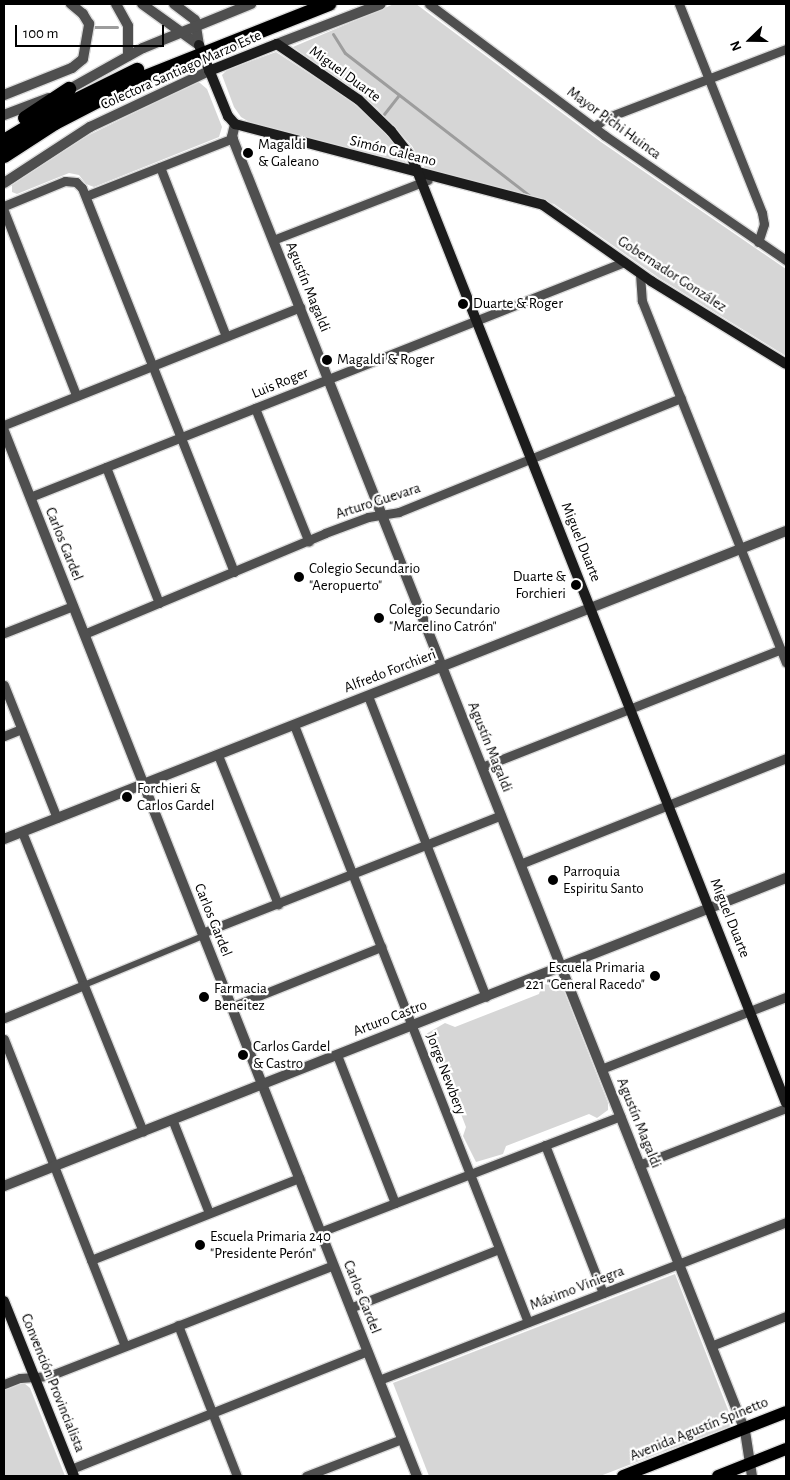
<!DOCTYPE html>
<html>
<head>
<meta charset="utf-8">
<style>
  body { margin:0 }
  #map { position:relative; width:790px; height:1480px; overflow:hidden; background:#fff; font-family:"Alegreya Sans",sans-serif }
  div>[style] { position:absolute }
  .green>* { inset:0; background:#d6d6d6 }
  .stream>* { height:3px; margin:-1.5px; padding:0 1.5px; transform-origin:1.5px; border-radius:1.5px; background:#9d9d9d }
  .roads { filter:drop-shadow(1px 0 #dbdbdb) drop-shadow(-1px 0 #dbdbdb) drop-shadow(0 1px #dbdbdb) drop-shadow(0 -1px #dbdbdb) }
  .pedestrian>* { height:6px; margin:-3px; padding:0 3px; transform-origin:3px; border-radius:3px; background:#4f4f4f }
  .minor>* { height:9px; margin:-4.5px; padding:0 4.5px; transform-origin:4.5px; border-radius:4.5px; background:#4f4f4f }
  .tertiary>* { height:10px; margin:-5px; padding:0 5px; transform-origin:5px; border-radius:5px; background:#4f4f4f }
  .secondary>* { height:10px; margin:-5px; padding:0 5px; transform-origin:5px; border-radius:5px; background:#1c1c1c }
  .primary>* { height:12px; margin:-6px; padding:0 6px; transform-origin:6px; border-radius:6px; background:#000 }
  .trunk>* { height:14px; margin:-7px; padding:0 7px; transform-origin:7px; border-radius:7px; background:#000 }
  .dots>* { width:14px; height:14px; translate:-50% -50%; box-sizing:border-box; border:2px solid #fff; border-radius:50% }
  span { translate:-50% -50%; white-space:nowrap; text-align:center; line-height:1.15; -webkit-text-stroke:4.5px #fff; paint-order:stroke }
  .street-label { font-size:15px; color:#000 }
  .poi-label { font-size:15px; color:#000 }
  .left { translate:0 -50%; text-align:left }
  .right { translate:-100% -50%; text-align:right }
  .frame { position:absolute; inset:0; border:5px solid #000; pointer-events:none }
  .north { position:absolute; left:725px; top:15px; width:50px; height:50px; -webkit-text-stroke:4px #fff; paint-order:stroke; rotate:248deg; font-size:14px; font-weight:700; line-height:20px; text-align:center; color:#000 }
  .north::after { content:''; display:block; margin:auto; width:18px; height:22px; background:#000; clip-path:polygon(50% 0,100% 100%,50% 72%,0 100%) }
  .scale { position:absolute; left:15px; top:25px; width:149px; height:22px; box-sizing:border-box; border:2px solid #000; border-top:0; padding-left:6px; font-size:15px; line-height:18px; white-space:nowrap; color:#000; -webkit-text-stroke:4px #fff; paint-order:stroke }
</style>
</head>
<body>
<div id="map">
  <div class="green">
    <i style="clip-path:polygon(394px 4px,416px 4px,601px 142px,786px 269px,786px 356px,659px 278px,554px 204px,425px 168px,412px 146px,377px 108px,293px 47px)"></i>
    <i style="clip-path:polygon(276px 52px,351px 101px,392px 139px,407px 159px,405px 162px,251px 123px,241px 117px,234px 107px,222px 75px,227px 70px)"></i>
    <i style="clip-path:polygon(195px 83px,200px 83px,207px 89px,222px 127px,219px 137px,94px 187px,86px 184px,79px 175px,69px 173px,17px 194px,12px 192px,12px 185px,79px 140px)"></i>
    <i style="clip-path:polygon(556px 982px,562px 986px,608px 1103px,608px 1110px,597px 1118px,589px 1114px,506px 1146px,503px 1154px,476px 1162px,463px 1136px,466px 1127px,442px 1065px,434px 1062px,426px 1034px,445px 1023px,455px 1027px,539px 994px,542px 985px)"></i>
    <i style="clip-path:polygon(675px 1274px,734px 1425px,600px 1476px,429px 1476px,393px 1383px)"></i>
    <i style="clip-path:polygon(24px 1383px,30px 1388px,65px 1476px,4px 1476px,4px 1389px)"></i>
  </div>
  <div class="stream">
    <i style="left:90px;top:27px;width:27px"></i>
    <i style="left:333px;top:34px;width:22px;rotate:58deg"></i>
    <i style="left:345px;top:53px;width:232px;rotate:37.7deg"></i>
    <i style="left:384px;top:114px;width:24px;rotate:-52deg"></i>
  </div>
  <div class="roads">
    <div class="pedestrian">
      <i style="left:84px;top:985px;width:129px;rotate:-22.4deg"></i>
    </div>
    <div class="minor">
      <i style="left:429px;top:4px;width:219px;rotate:36.8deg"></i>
      <i style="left:604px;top:135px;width:221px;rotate:34.5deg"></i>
      <i style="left:679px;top:4px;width:225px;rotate:68.3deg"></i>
      <i style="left:762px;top:213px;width:11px;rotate:80deg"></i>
      <i style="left:764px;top:224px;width:19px;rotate:108deg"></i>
      <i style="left:594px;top:127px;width:15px;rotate:-37deg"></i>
      <i style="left:606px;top:118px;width:193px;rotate:-21deg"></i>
      <i style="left:160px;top:167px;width:181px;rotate:68.7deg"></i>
      <i style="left:86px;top:196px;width:158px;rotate:-21.5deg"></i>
      <i style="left:4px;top:206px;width:66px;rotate:-22.3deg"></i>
      <i style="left:65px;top:181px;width:11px;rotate:5deg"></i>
      <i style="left:76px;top:182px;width:8px;rotate:45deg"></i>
      <i style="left:82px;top:188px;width:413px;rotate:68.4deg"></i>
      <i style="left:4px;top:211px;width:198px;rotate:68.6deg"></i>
      <i style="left:273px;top:240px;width:166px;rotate:-21.2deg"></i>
      <i style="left:640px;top:274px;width:27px;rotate:86deg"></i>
      <i style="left:642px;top:301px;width:389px;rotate:68.3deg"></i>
      <i style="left:255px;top:408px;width:144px;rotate:68.1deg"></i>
      <i style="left:4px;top:425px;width:319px;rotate:-21.7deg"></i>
      <i style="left:106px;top:467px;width:146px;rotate:68.7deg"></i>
      <i style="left:30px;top:497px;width:639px;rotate:-21.58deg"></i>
      <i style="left:4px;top:633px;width:74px;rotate:-21.4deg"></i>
      <i style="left:84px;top:634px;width:261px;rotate:-22.7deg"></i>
      <i style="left:325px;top:533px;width:46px;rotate:-20.4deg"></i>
      <i style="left:368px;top:517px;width:31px;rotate:-9deg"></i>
      <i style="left:399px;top:512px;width:304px;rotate:-22deg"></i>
      <i style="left:4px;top:685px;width:143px;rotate:68.3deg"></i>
      <i style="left:368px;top:696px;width:323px;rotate:68.6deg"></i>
      <i style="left:294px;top:725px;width:641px;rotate:68.6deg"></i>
      <i style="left:4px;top:736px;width:18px;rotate:-22deg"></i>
      <i style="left:218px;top:755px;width:161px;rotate:68.1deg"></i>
      <i style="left:482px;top:767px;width:321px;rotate:-21.5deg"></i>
      <i style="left:22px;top:832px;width:323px;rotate:68deg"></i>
      <i style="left:520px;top:864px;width:286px;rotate:-21.7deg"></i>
      <i style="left:202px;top:933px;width:321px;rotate:-21.5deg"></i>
      <i style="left:231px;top:1007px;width:162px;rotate:-21.8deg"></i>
      <i style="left:4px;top:1018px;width:87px;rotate:-22.4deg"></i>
      <i style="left:4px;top:1039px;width:330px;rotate:68.5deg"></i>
      <i style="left:337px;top:1055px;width:159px;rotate:68.6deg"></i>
      <i style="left:601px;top:1069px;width:199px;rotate:-21.3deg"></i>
      <i style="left:172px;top:1119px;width:101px;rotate:68.5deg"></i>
      <i style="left:545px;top:1145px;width:159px;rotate:68.6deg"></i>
      <i style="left:639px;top:1165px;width:158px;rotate:-21.2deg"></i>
      <i style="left:320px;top:1232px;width:322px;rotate:-21.1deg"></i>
      <i style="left:91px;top:1260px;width:224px;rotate:-21.5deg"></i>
      <i style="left:350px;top:1308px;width:160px;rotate:-21.6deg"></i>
      <i style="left:178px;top:1325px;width:162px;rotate:68.7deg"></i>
      <i style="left:711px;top:1346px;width:81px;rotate:-21.8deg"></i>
      <i style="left:379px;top:1380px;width:437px;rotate:-21.2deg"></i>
      <i style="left:4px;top:1384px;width:17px;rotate:-21deg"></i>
      <i style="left:20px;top:1378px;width:29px;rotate:-4deg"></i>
      <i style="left:49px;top:1376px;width:305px;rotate:-21.3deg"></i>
      <i style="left:71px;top:1469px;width:319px;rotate:-21.7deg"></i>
      <i style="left:306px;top:1476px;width:103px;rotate:-21.1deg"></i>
    </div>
    <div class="tertiary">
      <i style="left:116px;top:4px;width:25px;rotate:61deg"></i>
      <i style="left:128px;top:26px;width:30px;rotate:90deg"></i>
      <i style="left:142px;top:4px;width:70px;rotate:35.7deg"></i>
      <i style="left:174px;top:4px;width:26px;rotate:37deg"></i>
      <i style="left:195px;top:20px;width:25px;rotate:81deg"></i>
      <i style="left:277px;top:44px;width:111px;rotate:-21deg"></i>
      <i style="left:64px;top:92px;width:90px;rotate:-29.1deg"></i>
      <i style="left:143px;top:48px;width:117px;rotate:-22.2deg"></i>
      <i style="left:4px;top:95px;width:73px;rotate:-21.7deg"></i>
      <i style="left:72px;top:68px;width:14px;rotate:-39deg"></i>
      <i style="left:83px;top:59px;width:36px;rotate:-80deg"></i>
      <i style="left:89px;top:24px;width:12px;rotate:-121deg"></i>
      <i style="left:83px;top:14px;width:16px;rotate:-140deg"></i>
      <i style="left:4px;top:115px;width:48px;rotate:-20.7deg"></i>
      <i style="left:235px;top:124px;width:13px;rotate:103deg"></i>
      <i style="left:232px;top:137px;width:1392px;rotate:68.37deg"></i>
      <i style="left:745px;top:1431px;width:46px;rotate:81.2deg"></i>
      <i style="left:4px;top:183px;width:103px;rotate:-33.1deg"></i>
      <i style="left:90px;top:127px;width:132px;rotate:-25.2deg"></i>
      <i style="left:4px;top:431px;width:1124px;rotate:68.44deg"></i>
      <i style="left:4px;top:839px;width:840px;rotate:-21.5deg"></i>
      <i style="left:4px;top:1186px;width:840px;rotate:-21.5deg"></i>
    </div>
    <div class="secondary">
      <i style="left:199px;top:45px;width:77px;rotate:67.8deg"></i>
      <i style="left:228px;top:116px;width:11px;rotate:49deg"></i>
      <i style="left:235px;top:124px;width:318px;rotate:14.7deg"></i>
      <i style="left:543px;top:205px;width:132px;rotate:35.1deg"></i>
      <i style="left:651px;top:281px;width:158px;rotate:31.6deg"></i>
      <i style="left:209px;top:71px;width:73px;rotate:-21.7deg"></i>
      <i style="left:277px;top:44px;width:99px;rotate:34.3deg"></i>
      <i style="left:359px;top:100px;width:45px;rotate:44.1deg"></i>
      <i style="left:391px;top:131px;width:34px;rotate:52deg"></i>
      <i style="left:412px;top:158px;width:1016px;rotate:68.41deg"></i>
      <i style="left:4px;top:1301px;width:188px;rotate:68.2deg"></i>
    </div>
    <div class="primary">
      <i style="left:623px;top:1476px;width:175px;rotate:-21.4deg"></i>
      <i style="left:718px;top:1476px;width:73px;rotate:-21.7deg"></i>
    </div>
    <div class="trunk">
      <i style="left:25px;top:118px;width:53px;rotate:-33.4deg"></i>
      <i style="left:4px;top:141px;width:58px;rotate:-31deg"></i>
      <i style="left:54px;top:111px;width:93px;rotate:-26.3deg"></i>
      <i style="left:4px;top:156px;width:61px;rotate:-32.9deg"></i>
      <i style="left:55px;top:123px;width:93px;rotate:-27.4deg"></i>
      <i style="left:138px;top:80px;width:206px;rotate:-21.7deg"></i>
    </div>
  </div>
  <div class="dots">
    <i style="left:248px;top:153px;background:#000"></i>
    <i style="left:463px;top:304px;background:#000"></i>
    <i style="left:327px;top:360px;background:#000"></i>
    <i style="left:299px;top:577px;background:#000"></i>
    <i style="left:576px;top:585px;background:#000"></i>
    <i style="left:379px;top:618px;background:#000"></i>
    <i style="left:127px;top:797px;background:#000"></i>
    <i style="left:553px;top:880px;background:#000"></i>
    <i style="left:655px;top:976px;background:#000"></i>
    <i style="left:204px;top:997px;background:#000"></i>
    <i style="left:243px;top:1055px;background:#000"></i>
    <i style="left:200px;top:1245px;background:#000"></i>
  </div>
  <div class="street-label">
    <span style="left:181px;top:70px;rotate:-24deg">Colectora Santiago Marzo Este</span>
    <span style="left:345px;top:74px;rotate:36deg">Miguel Duarte</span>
    <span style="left:614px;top:123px;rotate:36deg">Mayor Pichi Huinca</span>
    <span style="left:393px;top:151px;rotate:14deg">Simón Galeano</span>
    <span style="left:672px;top:274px;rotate:33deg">Gobernador González</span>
    <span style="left:308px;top:287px;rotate:68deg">Agustín Magaldi</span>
    <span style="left:280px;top:383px;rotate:-22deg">Luis Roger</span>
    <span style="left:378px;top:501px;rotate:-18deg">Arturo Guevara</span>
    <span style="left:581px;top:542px;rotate:68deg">Miguel Duarte</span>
    <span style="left:64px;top:544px;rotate:68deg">Carlos Gardel</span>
    <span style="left:390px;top:671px;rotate:-21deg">Alfredo Forchieri</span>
    <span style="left:490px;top:747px;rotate:68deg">Agustín Magaldi</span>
    <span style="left:730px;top:918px;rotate:68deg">Miguel Duarte</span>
    <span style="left:213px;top:920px;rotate:68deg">Carlos Gardel</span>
    <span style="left:390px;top:1018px;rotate:-21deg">Arturo Castro</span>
    <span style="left:446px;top:1074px;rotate:69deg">Jorge Newbery</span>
    <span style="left:639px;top:1123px;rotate:68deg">Agustín Magaldi</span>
    <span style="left:577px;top:1288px;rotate:-21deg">Máximo Viniegra</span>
    <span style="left:362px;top:1297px;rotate:68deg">Carlos Gardel</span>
    <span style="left:53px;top:1383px;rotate:68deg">Convención Provincialista</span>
    <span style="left:699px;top:1429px;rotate:-22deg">Avenida Agustín Spinetto</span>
  </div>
  <div class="poi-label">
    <span class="left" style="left:258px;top:153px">Magaldi<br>&amp; Galeano</span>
    <span class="left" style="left:473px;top:304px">Duarte &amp; Roger</span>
    <span class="left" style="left:337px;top:360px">Magaldi &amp; Roger</span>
    <span class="left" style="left:309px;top:577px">Colegio Secundario<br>"Aeropuerto"</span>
    <span class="right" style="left:566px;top:585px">Duarte &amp;<br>Forchieri</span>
    <span class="left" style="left:389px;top:618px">Colegio Secundario<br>"Marcelino Catrón"</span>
    <span class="left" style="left:137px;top:797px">Forchieri &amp;<br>Carlos Gardel</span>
    <span class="left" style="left:563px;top:880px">Parroquia<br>Espiritu Santo</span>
    <span class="right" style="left:645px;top:976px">Escuela Primaria<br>221 "General Racedo"</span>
    <span class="left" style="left:214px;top:997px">Farmacia<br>Beneitez</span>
    <span class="left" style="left:253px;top:1055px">Carlos Gardel<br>&amp; Castro</span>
    <span class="left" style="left:210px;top:1245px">Escuela Primaria 240<br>"Presidente Perón"</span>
  </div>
  <div class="frame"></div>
  <div class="north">N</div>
  <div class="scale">100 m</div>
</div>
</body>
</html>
